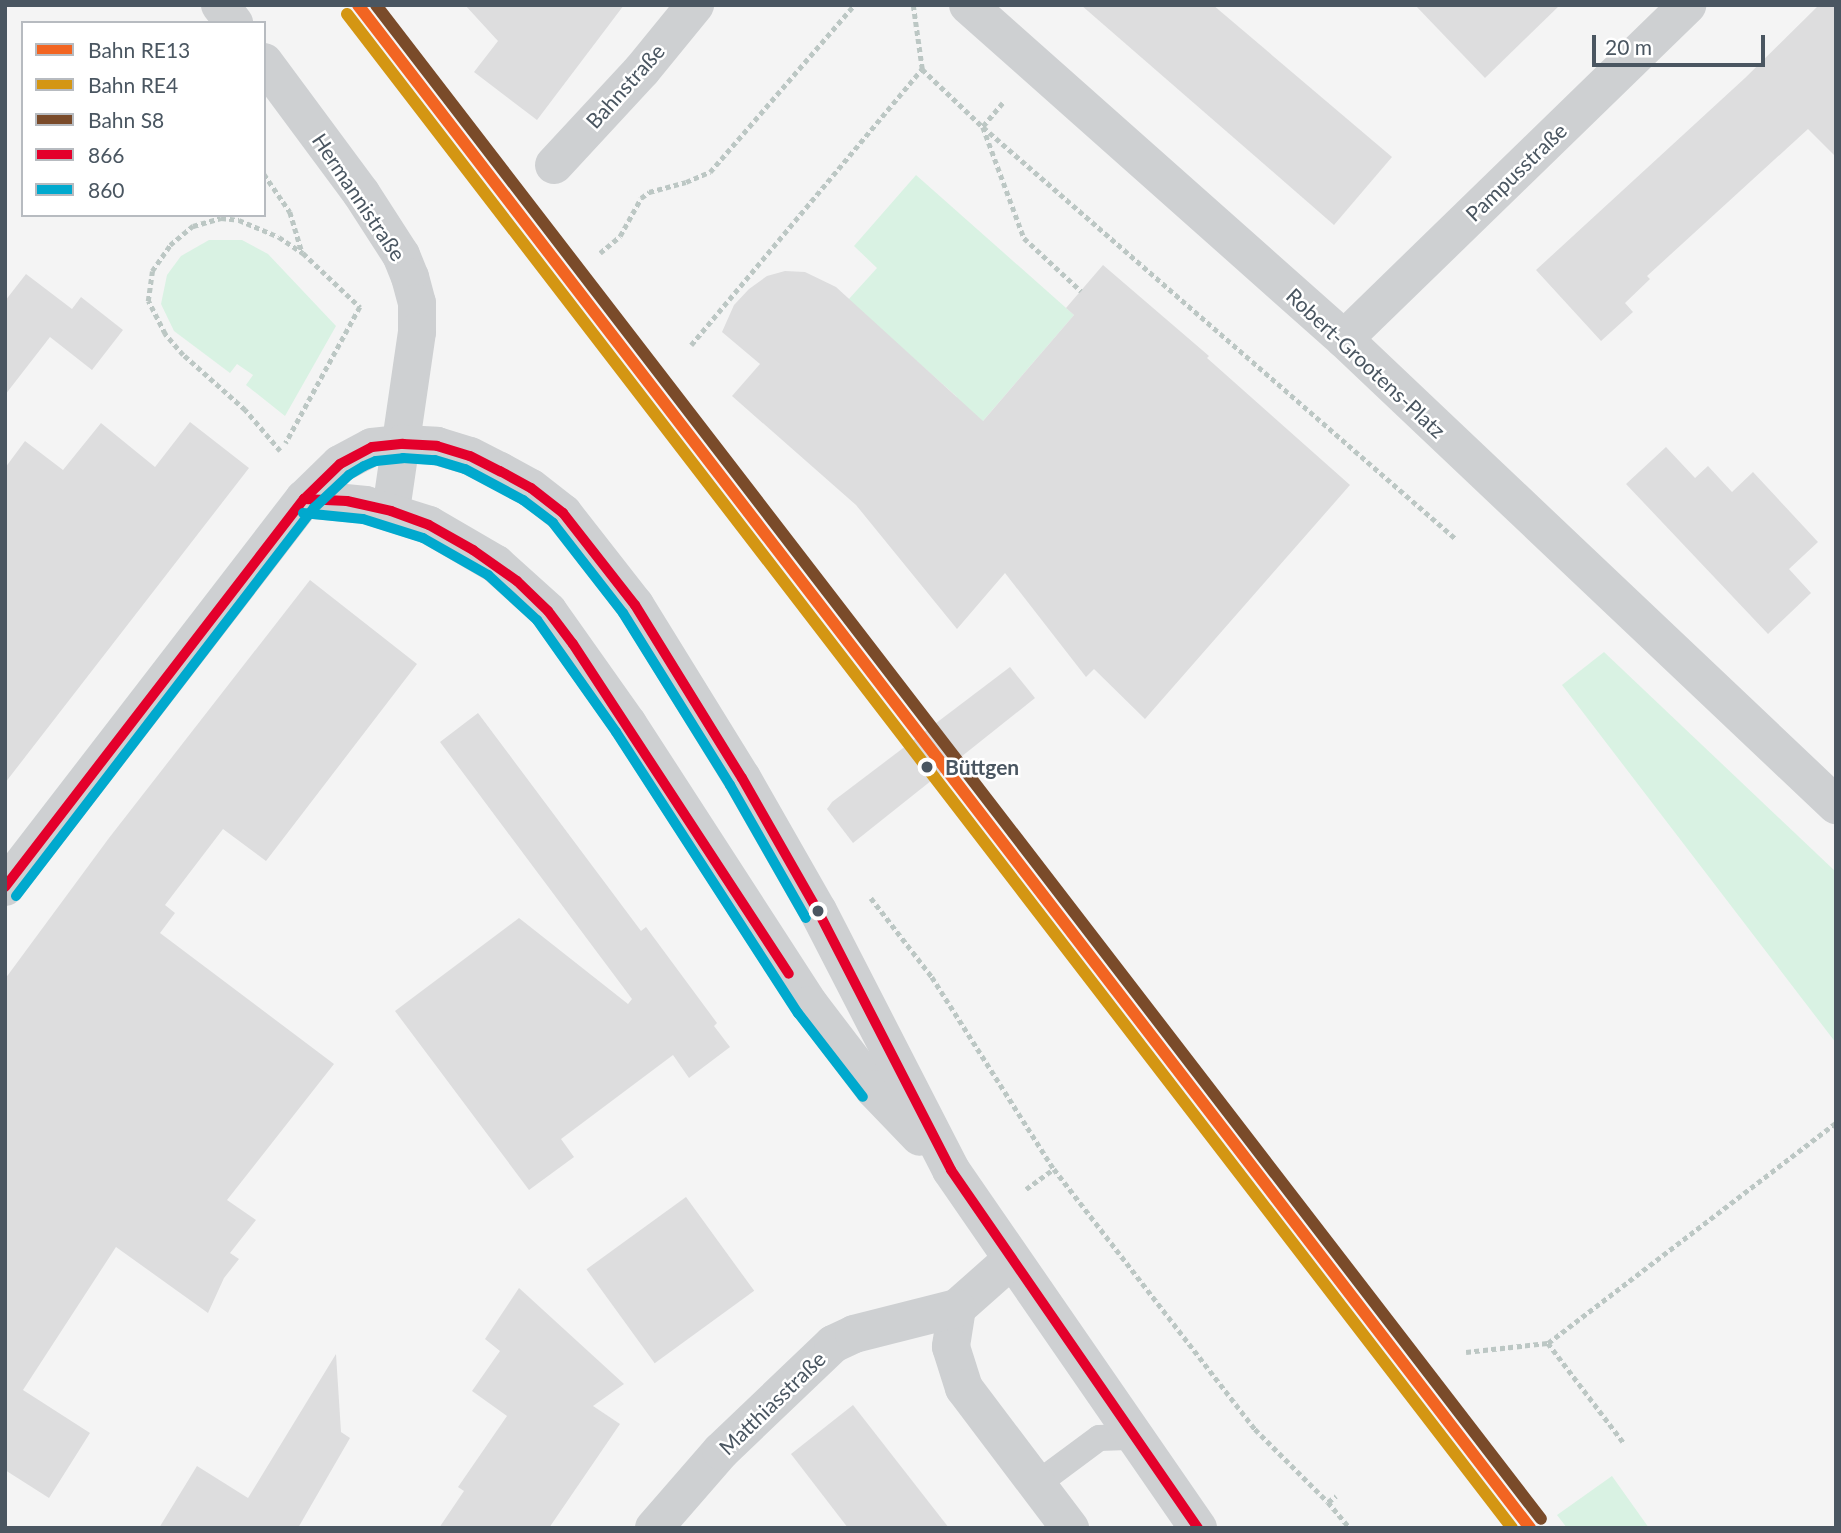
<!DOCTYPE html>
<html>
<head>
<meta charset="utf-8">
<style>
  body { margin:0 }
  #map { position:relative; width:1841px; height:1533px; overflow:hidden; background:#f4f4f4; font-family:Lato,sans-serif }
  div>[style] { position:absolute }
  .green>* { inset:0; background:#d9f2e3 }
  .building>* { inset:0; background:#ddddde; transform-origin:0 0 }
  .path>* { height:4.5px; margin-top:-2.25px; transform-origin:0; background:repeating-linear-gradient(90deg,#bcc7c4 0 5px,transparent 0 8.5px) }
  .lane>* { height:26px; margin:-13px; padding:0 13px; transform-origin:13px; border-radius:13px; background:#ced0d2 }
  .street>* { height:38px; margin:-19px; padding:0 19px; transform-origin:19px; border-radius:19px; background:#ced0d2 }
  .bus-1>* { height:10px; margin:-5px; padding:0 5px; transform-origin:5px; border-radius:5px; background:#e4002b }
  .bus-2>* { height:10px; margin:-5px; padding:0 5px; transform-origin:5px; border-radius:5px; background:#00a9ce }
  .rail-1>* { height:12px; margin:-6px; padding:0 6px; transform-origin:6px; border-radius:6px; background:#f26522 }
  .rail-2>* { height:12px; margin:-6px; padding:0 6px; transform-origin:6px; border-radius:6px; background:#d49613 }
  .rail-3>* { height:12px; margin:-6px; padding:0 6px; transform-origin:6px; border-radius:6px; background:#7a4b2a }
  .dots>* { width:19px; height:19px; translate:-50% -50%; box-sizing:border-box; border:4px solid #fff; border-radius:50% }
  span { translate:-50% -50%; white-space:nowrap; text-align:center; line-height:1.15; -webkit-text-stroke:5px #fff; paint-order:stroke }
  .street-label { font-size:21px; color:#4a5661 }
  .stop-label { font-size:21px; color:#4a5661; font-weight:700 }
  .left { translate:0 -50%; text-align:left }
  .frame { position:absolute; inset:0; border:7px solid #4a5661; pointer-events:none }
  .legend { position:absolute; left:21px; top:21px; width:245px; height:196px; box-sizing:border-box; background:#fff; border:2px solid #b7bbc0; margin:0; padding:9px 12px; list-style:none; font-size:21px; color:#4a5661 }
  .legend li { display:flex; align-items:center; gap:14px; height:35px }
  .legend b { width:35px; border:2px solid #b7bbc0 }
  .scale { position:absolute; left:1592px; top:35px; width:173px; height:32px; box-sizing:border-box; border:4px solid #4a5661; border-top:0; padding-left:9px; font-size:21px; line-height:24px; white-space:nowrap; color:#4a5661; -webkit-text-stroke:5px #fff; paint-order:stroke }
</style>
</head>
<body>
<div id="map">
  <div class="green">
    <i style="clip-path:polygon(916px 175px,1074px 315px,976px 429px,956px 396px,848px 300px,877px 268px,854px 246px)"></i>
    <i style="clip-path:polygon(209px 240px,242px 240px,268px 254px,336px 326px,285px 416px,246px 385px,253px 375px,237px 364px,230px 373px,174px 331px,161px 304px,167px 275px,181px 256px)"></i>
    <i style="clip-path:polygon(1604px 652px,1836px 872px,1836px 1043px,1562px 685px)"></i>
    <i style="clip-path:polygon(1612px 1476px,1649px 1528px,1567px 1528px,1557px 1515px)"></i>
  </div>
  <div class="building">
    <i style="clip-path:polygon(465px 5px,624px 5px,537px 120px,474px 72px,498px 41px)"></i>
    <i style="clip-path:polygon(1081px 5px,1213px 5px,1392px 157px,1334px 225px)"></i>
    <i style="clip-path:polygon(1415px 5px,1560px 5px,1485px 78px)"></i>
    <i style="clip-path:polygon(1819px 5px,1836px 5px,1836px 157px,1808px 129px,1647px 276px,1650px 279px,1625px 303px,1633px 312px,1601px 341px,1536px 270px,1745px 78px)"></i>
    <i style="clip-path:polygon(1103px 265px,1209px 356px,1207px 358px,1350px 485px,1145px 719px,1094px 669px,1086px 677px,1005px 573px,957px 629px,856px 505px,732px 396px,760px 364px,722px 332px,734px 305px,749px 289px,767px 276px,785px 271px,805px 272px,836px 287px,983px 421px,1074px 315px,1066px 308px)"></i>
    <i style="clip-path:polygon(26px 274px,72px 309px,81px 297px,123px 330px,92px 370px,50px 337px,5px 395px,5px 301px)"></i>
    <i style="clip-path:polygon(190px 422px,249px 468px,5px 783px,5px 468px,25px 441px,63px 470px,101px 423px,155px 467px)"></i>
    <i style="clip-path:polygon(1666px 447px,1695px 478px,1708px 466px,1732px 492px,1753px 472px,1818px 542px,1789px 569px,1811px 593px,1768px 634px,1626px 484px)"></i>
    <i style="clip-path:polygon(310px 580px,417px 664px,266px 861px,223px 829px,165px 905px,175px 913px,160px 933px,334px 1064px,227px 1200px,256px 1220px,230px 1253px,239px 1259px,224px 1278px,208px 1313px,116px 1247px,23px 1390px,90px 1433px,49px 1498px,5px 1470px,5px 979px,109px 838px)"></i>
    <i style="clip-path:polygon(1010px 667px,1035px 698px,853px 843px,827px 809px,832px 802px)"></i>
    <i style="clip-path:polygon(478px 713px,641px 931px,646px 927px,717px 1023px,714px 1026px,730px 1047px,689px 1078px,673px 1055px,561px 1139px,574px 1157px,529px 1190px,395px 1011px,519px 918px,628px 1004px,632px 999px,440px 742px)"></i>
    <i style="left:686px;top:1197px;width:116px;height:123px;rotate:54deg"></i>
    <i style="clip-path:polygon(519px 1288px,624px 1384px,593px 1406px,620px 1424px,549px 1528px,439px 1528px,464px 1491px,458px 1487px,507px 1416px,472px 1391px,500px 1351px,485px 1339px)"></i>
    <i style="clip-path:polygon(336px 1354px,341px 1432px,350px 1438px,298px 1528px,159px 1528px,197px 1466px,248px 1498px)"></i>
    <i style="clip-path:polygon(853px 1405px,949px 1528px,848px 1528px,791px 1454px)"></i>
  </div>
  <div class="path">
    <i style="left:922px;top:69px;width:84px;rotate:43.6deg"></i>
    <i style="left:983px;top:127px;width:626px;rotate:41.05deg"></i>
    <i style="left:1003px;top:103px;width:31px;rotate:130deg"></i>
    <i style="left:983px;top:127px;width:118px;rotate:69.7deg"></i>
    <i style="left:1024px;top:238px;width:78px;rotate:42.9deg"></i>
    <i style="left:264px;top:174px;width:46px;rotate:55.6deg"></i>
    <i style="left:290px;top:212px;width:42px;rotate:73.3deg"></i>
    <i style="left:600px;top:253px;width:26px;rotate:-40deg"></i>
    <i style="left:620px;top:236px;width:43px;rotate:-61.1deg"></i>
    <i style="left:641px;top:198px;width:10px;rotate:-37deg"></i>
    <i style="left:649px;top:192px;width:38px;rotate:-15deg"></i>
    <i style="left:686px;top:182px;width:26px;rotate:-23deg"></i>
    <i style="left:710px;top:172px;width:221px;rotate:-49.2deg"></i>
    <i style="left:691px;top:345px;width:360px;rotate:-50.1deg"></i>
    <i style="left:922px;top:69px;width:65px;rotate:-98deg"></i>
    <i style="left:280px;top:451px;width:54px;rotate:-130.5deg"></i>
    <i style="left:245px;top:410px;width:83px;rotate:-138.4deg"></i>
    <i style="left:183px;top:355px;width:28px;rotate:-131deg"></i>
    <i style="left:165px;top:334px;width:37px;rotate:-117deg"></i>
    <i style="left:148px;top:301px;width:30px;rotate:-82deg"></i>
    <i style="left:152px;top:271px;width:32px;rotate:-55deg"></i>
    <i style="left:170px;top:245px;width:30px;rotate:-40deg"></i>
    <i style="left:193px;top:226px;width:29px;rotate:-16deg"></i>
    <i style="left:221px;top:218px;width:18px;rotate:6deg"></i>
    <i style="left:239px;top:220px;width:43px;rotate:23deg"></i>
    <i style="left:279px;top:237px;width:29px;rotate:34deg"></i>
    <i style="left:303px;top:253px;width:79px;rotate:43.5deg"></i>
    <i style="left:360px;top:307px;width:155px;rotate:118.6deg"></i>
    <i style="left:871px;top:898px;width:100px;rotate:52.3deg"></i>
    <i style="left:932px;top:977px;width:227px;rotate:57.6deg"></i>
    <i style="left:1054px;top:1169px;width:329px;rotate:52.3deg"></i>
    <i style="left:1255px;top:1429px;width:103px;rotate:45deg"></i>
    <i style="left:1328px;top:1502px;width:34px;rotate:50deg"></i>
    <i style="left:1026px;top:1189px;width:34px;rotate:-36deg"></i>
    <i style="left:1548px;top:1343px;width:126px;rotate:52.8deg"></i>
    <i style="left:1466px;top:1352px;width:82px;rotate:-6.3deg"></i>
    <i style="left:1548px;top:1343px;width:362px;rotate:-37.4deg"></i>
    <i style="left:1328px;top:1502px;width:10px;rotate:-37deg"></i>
  </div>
  <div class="lane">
    <i style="left:1037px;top:1484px;width:77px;rotate:-36.6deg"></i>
    <i style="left:1099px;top:1438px;width:36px;rotate:-2deg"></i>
  </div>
  <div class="street">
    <i style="left:220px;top:5px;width:23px;rotate:52deg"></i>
    <i style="left:968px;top:5px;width:503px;rotate:41.61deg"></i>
    <i style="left:1344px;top:339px;width:678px;rotate:43.45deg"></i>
    <i style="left:264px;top:62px;width:163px;rotate:53.5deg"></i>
    <i style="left:361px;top:193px;width:74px;rotate:57.2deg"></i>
    <i style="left:401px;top:255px;width:24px;rotate:68deg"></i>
    <i style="left:410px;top:277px;width:27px;rotate:75deg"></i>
    <i style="left:417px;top:303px;width:29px;rotate:90deg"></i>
    <i style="left:417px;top:332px;width:181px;rotate:98.3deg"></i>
    <i style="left:554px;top:165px;width:129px;rotate:-47.2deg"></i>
    <i style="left:642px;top:70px;width:84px;rotate:-50.8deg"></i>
    <i style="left:1344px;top:339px;width:479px;rotate:-44.2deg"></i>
    <i style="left:304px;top:499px;width:62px;rotate:5.5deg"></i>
    <i style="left:366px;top:505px;width:66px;rotate:17.6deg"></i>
    <i style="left:429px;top:525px;width:78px;rotate:30.2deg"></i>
    <i style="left:496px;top:564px;width:70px;rotate:42.1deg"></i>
    <i style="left:548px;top:611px;width:138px;rotate:54.7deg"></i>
    <i style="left:628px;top:724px;width:335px;rotate:57.1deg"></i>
    <i style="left:810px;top:1005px;width:106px;rotate:52.7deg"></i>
    <i style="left:874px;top:1089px;width:66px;rotate:46.2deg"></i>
    <i style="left:5px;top:887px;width:490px;rotate:-52.4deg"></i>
    <i style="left:304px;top:499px;width:50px;rotate:-44.2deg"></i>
    <i style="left:340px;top:464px;width:36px;rotate:-28deg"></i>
    <i style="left:372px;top:447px;width:31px;rotate:-6deg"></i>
    <i style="left:403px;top:444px;width:34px;rotate:3deg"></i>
    <i style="left:437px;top:446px;width:34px;rotate:17deg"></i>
    <i style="left:470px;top:456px;width:34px;rotate:27deg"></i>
    <i style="left:500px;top:471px;width:35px;rotate:29deg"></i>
    <i style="left:531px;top:488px;width:41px;rotate:38deg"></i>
    <i style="left:563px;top:513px;width:117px;rotate:52deg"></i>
    <i style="left:635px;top:605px;width:203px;rotate:58.3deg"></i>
    <i style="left:742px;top:778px;width:153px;rotate:60.3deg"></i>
    <i style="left:818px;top:911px;width:291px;rotate:62.8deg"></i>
    <i style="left:951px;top:1170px;width:435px;rotate:55.4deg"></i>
    <i style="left:1011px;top:1260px;width:72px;rotate:138.4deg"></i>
    <i style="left:957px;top:1308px;width:39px;rotate:99deg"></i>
    <i style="left:951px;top:1347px;width:43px;rotate:72.4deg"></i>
    <i style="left:964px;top:1388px;width:176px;rotate:52.9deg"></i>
    <i style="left:654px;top:1528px;width:102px;rotate:-49deg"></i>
    <i style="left:721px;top:1451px;width:155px;rotate:-43.7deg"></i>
    <i style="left:833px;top:1344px;width:23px;rotate:-25deg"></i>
    <i style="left:854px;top:1334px;width:106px;rotate:-14.2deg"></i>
  </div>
  <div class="bus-1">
    <i style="left:304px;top:499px;width:43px;rotate:2.7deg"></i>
    <i style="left:347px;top:501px;width:45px;rotate:12.8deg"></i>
    <i style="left:391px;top:511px;width:40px;rotate:20.2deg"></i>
    <i style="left:429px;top:525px;width:51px;rotate:29.6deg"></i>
    <i style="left:473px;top:550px;width:54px;rotate:35.2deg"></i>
    <i style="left:517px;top:581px;width:43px;rotate:44.1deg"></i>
    <i style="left:548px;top:611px;width:41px;rotate:52.9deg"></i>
    <i style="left:573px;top:644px;width:394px;rotate:56.8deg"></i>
    <i style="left:5px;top:887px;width:490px;rotate:-52.4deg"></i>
    <i style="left:304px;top:499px;width:50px;rotate:-44.2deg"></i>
    <i style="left:340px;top:464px;width:36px;rotate:-28deg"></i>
    <i style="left:372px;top:447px;width:31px;rotate:-6deg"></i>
    <i style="left:403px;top:444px;width:34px;rotate:3deg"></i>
    <i style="left:437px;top:446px;width:34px;rotate:17deg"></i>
    <i style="left:470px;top:456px;width:34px;rotate:27deg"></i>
    <i style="left:500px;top:471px;width:35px;rotate:29deg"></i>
    <i style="left:531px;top:488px;width:41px;rotate:38deg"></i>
    <i style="left:563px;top:513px;width:117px;rotate:52deg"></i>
    <i style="left:635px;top:605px;width:203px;rotate:58.3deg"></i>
    <i style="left:742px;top:778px;width:153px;rotate:60.3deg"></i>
    <i style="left:818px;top:911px;width:291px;rotate:62.8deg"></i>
    <i style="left:951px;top:1170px;width:435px;rotate:55.4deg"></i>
  </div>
  <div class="bus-2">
    <i style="left:303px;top:513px;width:60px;rotate:5.7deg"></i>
    <i style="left:363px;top:519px;width:63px;rotate:17.6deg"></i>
    <i style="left:423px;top:538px;width:75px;rotate:29.6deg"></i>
    <i style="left:488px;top:575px;width:67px;rotate:42.6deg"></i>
    <i style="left:537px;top:620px;width:137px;rotate:54.8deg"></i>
    <i style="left:616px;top:732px;width:335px;rotate:57.1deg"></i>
    <i style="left:798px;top:1013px;width:106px;rotate:52.3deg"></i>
    <i style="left:16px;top:896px;width:489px;rotate:-52.5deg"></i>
    <i style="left:314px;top:508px;width:48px;rotate:-43.3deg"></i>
    <i style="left:349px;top:475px;width:17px;rotate:-31deg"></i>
    <i style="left:364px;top:466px;width:13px;rotate:-23deg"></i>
    <i style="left:376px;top:461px;width:27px;rotate:-6deg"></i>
    <i style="left:403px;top:458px;width:32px;rotate:4deg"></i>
    <i style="left:435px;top:460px;width:31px;rotate:17deg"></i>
    <i style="left:465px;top:469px;width:66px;rotate:28.1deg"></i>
    <i style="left:523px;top:500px;width:38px;rotate:37deg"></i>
    <i style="left:553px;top:523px;width:114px;rotate:52.1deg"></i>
    <i style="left:623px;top:613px;width:203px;rotate:58.1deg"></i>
    <i style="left:730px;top:785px;width:153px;rotate:60.3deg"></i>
  </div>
  <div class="rail-1">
    <i style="left:358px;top:5px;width:1922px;rotate:52.42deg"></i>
  </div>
  <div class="rail-2">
    <i style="left:347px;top:14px;width:1910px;rotate:52.42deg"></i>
  </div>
  <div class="rail-3">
    <i style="left:376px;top:5px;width:1910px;rotate:52.42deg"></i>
  </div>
  <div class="dots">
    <i style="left:927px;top:767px;background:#4a5661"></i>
    <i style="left:818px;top:911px;background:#4a5661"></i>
  </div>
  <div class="street-label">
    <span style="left:625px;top:86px;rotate:-48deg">Bahnstraße</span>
    <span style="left:1516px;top:172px;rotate:-44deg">Pampusstraße</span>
    <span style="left:359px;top:197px;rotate:56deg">Hermannistraße</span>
    <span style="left:1366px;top:363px;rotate:43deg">Robert-Grootens-Platz</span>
    <span style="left:772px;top:1403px;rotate:-44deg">Matthiasstraße</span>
  </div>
  <div class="stop-label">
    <span class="left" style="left:945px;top:767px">Büttgen</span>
  </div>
  <div class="frame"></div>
  <ul class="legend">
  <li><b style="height:9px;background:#f26522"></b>Bahn RE13</li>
  <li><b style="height:9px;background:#d49613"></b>Bahn RE4</li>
  <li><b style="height:9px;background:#7a4b2a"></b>Bahn S8</li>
  <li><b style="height:9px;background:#e4002b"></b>866</li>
  <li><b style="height:9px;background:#00a9ce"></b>860</li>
  </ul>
  <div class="scale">20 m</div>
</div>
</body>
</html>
